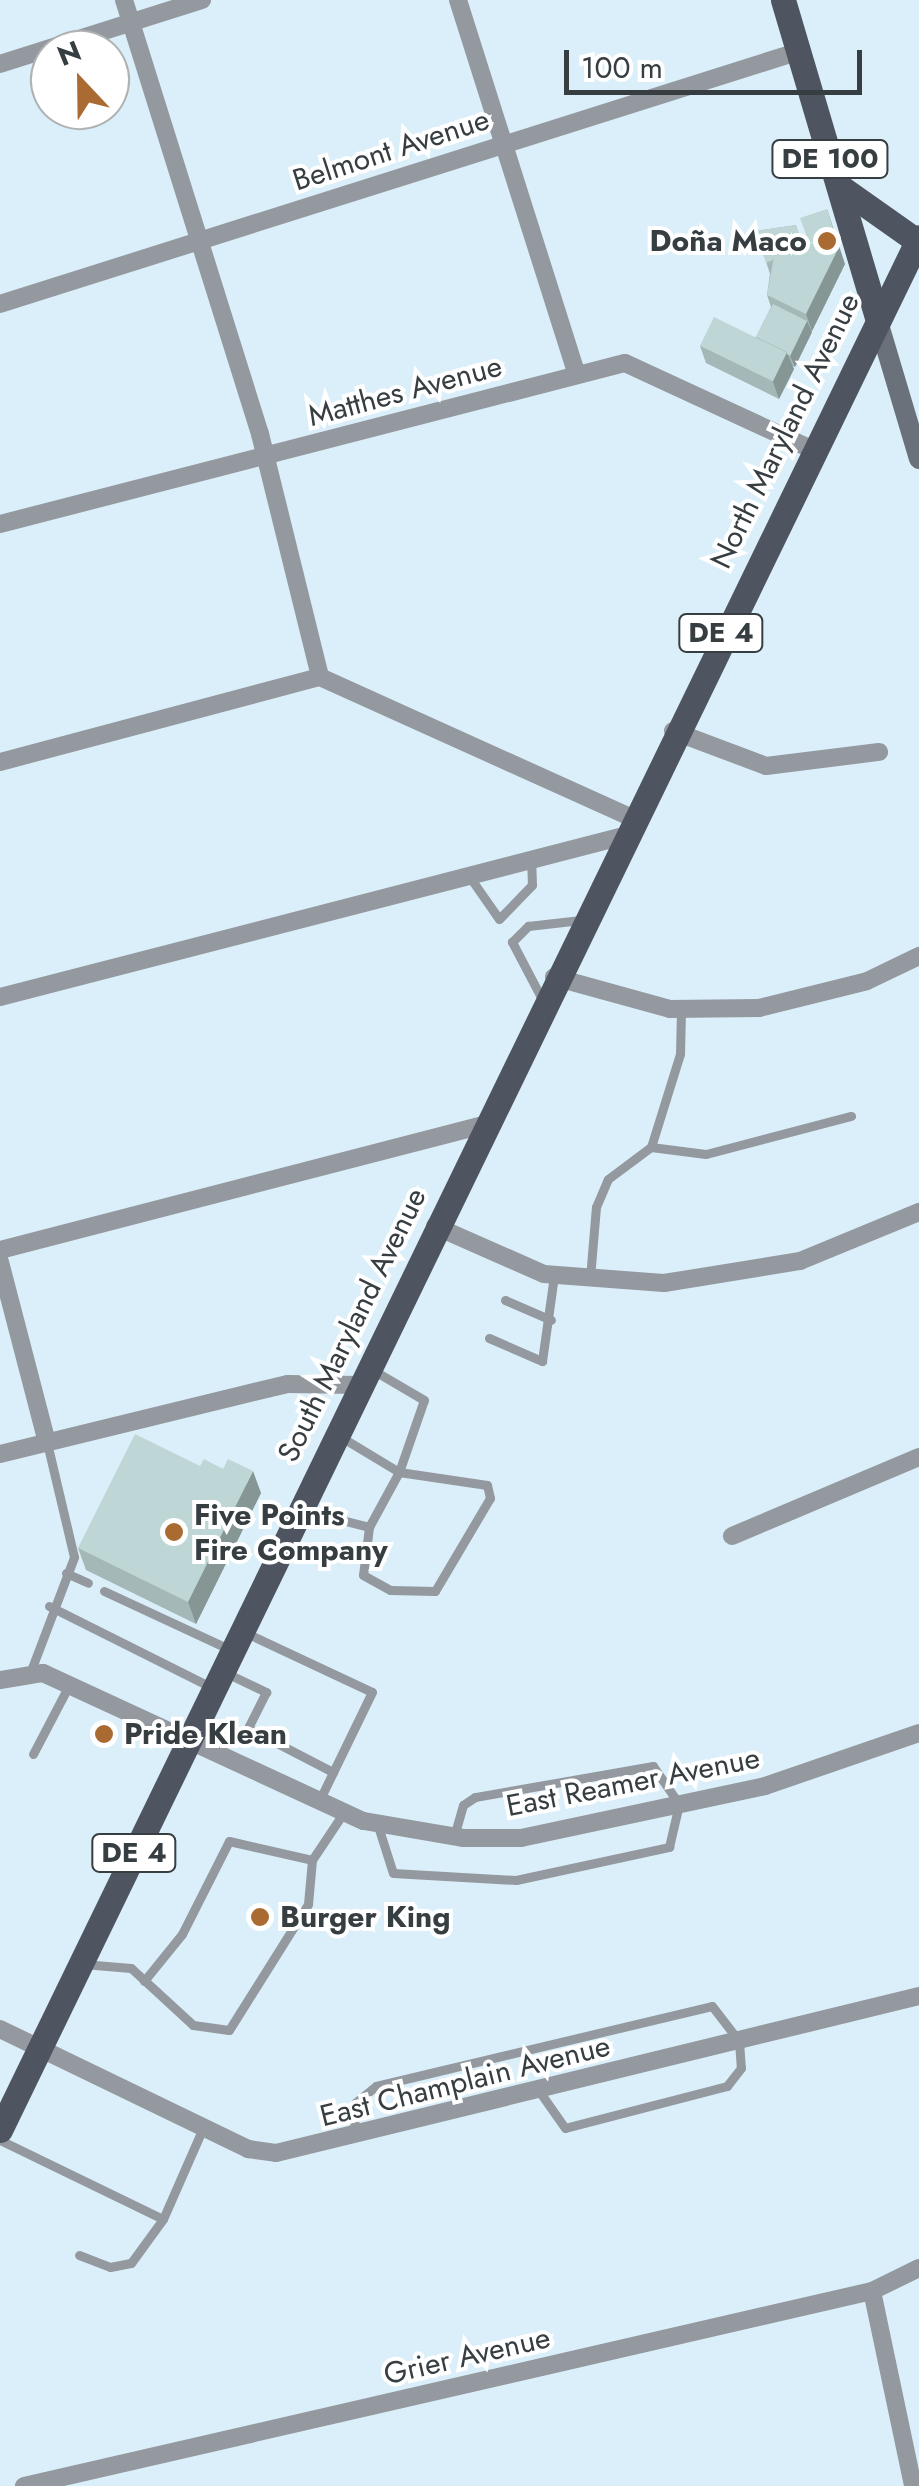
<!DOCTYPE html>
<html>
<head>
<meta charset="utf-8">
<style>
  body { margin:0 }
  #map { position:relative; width:919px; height:2486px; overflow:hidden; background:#daeff9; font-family:Jost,sans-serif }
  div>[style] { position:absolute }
  .lane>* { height:9px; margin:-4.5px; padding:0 4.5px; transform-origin:4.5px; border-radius:4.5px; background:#94989f }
  .street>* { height:18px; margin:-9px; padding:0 9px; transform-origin:9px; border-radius:9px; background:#94989f }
  .secondary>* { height:20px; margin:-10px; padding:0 10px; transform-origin:10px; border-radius:10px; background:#6b717b }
  .primary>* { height:25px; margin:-12.5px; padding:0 12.5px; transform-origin:12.5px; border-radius:12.5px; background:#4e5561 }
  .wall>* { inset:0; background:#a3b8b7 }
  .shaded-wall>* { inset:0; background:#859695 }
  .building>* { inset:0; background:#bed6d5; transform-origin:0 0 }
  .dots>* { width:28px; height:28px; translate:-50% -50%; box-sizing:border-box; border:5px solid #fff; border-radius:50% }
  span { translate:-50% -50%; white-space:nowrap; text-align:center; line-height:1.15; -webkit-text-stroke:8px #fff; paint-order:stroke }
  .shield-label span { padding:2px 8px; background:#fff; border:2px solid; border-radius:8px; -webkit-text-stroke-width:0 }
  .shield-label { font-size:28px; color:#363e42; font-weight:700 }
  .street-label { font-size:30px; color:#363e42 }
  .poi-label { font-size:30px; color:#363e42; font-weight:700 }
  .right { translate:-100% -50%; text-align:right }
  .left { translate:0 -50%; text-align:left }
  .north { position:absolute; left:30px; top:30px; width:100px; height:100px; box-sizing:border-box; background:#fff; border:2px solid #afb2b3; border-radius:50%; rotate:338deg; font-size:28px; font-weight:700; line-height:40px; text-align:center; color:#363e42 }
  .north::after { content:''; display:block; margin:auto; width:35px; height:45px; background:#aa6b32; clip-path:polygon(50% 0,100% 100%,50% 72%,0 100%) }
  .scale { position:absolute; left:564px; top:50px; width:298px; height:45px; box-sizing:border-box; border:5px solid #363e42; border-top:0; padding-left:12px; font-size:30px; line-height:35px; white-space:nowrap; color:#363e42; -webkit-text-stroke:8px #fff; paint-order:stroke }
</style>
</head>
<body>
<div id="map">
  <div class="lane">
    <i style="left:469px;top:876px;width:52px;rotate:55.1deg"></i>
    <i style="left:499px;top:919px;width:47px;rotate:-45.9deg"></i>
    <i style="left:532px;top:885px;width:25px;rotate:-92deg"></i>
    <i style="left:543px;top:1001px;width:67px;rotate:-117.7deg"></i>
    <i style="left:512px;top:942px;width:23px;rotate:-45deg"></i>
    <i style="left:528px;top:926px;width:53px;rotate:-6.5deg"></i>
    <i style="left:651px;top:1147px;width:55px;rotate:7.3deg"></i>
    <i style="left:706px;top:1154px;width:150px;rotate:-14.7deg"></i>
    <i style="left:590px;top:1278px;width:71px;rotate:-85.2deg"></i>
    <i style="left:596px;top:1207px;width:30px;rotate:-67deg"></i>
    <i style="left:608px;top:1179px;width:54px;rotate:-36.7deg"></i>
    <i style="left:651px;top:1147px;width:97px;rotate:-72.7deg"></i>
    <i style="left:680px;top:1054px;width:45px;rotate:-88.7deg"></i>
    <i style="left:505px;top:1300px;width:50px;rotate:23.5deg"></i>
    <i style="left:489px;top:1338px;width:58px;rotate:23.5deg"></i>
    <i style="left:542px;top:1361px;width:86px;rotate:-82deg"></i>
    <i style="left:302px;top:1510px;width:69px;rotate:14.2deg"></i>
    <i style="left:369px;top:1527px;width:63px;rotate:-61.4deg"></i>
    <i style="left:399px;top:1472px;width:68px;rotate:-148.9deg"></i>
    <i style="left:369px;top:1527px;width:48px;rotate:97.1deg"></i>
    <i style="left:363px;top:1575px;width:31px;rotate:29deg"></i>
    <i style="left:390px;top:1590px;width:45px;rotate:1.3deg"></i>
    <i style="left:435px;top:1591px;width:108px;rotate:-59.4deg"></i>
    <i style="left:490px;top:1498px;width:13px;rotate:-103deg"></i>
    <i style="left:487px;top:1485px;width:89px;rotate:-171.6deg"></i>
    <i style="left:399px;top:1472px;width:76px;rotate:-70.9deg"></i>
    <i style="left:424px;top:1400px;width:61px;rotate:-149.7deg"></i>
    <i style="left:66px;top:1573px;width:24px;rotate:24deg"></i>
    <i style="left:104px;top:1591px;width:138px;rotate:24.9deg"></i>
    <i style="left:49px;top:1606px;width:181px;rotate:26.6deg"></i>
    <i style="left:244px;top:1632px;width:141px;rotate:25.1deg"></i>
    <i style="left:372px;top:1692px;width:121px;rotate:115.9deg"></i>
    <i style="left:224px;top:1672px;width:47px;rotate:25.5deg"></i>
    <i style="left:266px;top:1692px;width:40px;rotate:116.6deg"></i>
    <i style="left:248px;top:1728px;width:96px;rotate:27.4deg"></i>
    <i style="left:30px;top:1673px;width:124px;rotate:-69.2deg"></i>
    <i style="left:74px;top:1557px;width:117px;rotate:-103.3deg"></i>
    <i style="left:33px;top:1754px;width:78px;rotate:-62.4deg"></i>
    <i style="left:377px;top:1823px;width:52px;rotate:72.3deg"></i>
    <i style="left:393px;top:1873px;width:123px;rotate:3.3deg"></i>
    <i style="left:516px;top:1880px;width:157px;rotate:-12.2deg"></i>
    <i style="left:669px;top:1847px;width:44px;rotate:-76.9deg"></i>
    <i style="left:679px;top:1804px;width:46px;rotate:-124.4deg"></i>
    <i style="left:653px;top:1766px;width:181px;rotate:170.1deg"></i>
    <i style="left:475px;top:1797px;width:14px;rotate:146deg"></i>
    <i style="left:463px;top:1805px;width:33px;rotate:106deg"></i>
    <i style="left:83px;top:1964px;width:48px;rotate:4.8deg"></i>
    <i style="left:131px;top:1968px;width:84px;rotate:42.6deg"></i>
    <i style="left:193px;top:2025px;width:36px;rotate:8deg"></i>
    <i style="left:229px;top:2030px;width:149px;rotate:-57.9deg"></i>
    <i style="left:308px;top:1904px;width:44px;rotate:-84.8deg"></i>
    <i style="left:312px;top:1860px;width:58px;rotate:-56.3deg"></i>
    <i style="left:144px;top:1981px;width:60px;rotate:-51deg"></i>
    <i style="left:182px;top:1934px;width:104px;rotate:-63.2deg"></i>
    <i style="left:229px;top:1841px;width:85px;rotate:12.9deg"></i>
    <i style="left:354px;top:2135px;width:32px;rotate:-88deg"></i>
    <i style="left:355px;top:2103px;width:27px;rotate:-39deg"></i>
    <i style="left:376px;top:2086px;width:345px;rotate:-13.4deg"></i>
    <i style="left:712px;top:2006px;width:44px;rotate:52.4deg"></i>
    <i style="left:739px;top:2041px;width:27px;rotate:86deg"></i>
    <i style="left:741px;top:2068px;width:23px;rotate:128deg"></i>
    <i style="left:727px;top:2086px;width:167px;rotate:165.5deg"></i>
    <i style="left:565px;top:2128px;width:45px;rotate:-125.1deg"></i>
    <i style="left:0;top:2140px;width:181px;rotate:25.9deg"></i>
    <i style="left:163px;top:2219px;width:99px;rotate:-66.3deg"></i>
    <i style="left:79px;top:2255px;width:33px;rotate:21deg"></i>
    <i style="left:110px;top:2267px;width:21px;rotate:-11deg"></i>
    <i style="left:131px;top:2263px;width:54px;rotate:-54deg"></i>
  </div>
  <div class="street">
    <i style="left:124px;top:0;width:455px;rotate:72.6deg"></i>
    <i style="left:260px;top:434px;width:250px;rotate:76.1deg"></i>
    <i style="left:458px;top:0;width:393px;rotate:72.4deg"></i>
    <i style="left:0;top:64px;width:212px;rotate:-17.6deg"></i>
    <i style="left:0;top:304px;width:839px;rotate:-17.55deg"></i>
    <i style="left:0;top:524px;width:645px;rotate:-14.45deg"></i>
    <i style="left:625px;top:363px;width:205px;rotate:24.8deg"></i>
    <i style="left:673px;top:731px;width:99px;rotate:20.6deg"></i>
    <i style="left:766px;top:766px;width:114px;rotate:-7.1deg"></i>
    <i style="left:0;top:762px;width:331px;rotate:-14.9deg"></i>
    <i style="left:320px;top:677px;width:340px;rotate:24.3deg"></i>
    <i style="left:554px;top:977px;width:120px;rotate:15.4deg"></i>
    <i style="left:670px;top:1009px;width:89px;rotate:-0.6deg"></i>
    <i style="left:759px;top:1008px;width:111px;rotate:-14deg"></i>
    <i style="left:867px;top:981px;width:58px;rotate:-25.7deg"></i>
    <i style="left:0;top:997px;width:640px;rotate:-14.47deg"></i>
    <i style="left:435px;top:1226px;width:119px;rotate:23.8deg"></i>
    <i style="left:544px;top:1274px;width:120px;rotate:4.3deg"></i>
    <i style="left:664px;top:1283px;width:138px;rotate:-9.2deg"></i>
    <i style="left:800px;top:1261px;width:129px;rotate:-22.4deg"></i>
    <i style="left:0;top:1250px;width:500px;rotate:-14.5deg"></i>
    <i style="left:0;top:1262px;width:187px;rotate:75.4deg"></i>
    <i style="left:0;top:1454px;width:296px;rotate:-13.7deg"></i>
    <i style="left:288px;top:1384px;width:71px;rotate:0.8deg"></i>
    <i style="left:732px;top:1536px;width:203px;rotate:-22.9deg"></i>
    <i style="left:0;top:1680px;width:44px;rotate:-9.2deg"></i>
    <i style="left:43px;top:1673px;width:353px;rotate:24.8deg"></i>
    <i style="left:364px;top:1821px;width:100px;rotate:9.7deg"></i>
    <i style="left:463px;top:1838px;width:58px"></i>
    <i style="left:521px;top:1838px;width:249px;rotate:-12deg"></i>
    <i style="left:765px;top:1786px;width:163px;rotate:-19deg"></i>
    <i style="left:0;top:2029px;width:276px;rotate:25.8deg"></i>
    <i style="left:248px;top:2149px;width:28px;rotate:8deg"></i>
    <i style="left:276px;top:2153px;width:662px;rotate:-13.72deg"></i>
    <i style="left:872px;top:2291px;width:199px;rotate:78.1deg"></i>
    <i style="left:24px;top:2486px;width:870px;rotate:-12.95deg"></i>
    <i style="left:872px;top:2291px;width:52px;rotate:-26.1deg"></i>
  </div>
  <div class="secondary">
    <i style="left:877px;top:318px;width:147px;rotate:73.4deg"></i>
  </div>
  <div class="primary">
    <i style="left:783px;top:0;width:332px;rotate:73.5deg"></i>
    <i style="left:839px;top:186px;width:95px;rotate:35.2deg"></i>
    <i style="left:0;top:2130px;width:2104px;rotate:-64.1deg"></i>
  </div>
  <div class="wall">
    <i style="clip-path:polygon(796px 225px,803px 246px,809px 244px,845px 264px,812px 331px,811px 330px,812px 332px,795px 367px,792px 366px,794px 369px,779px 399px,706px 363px,700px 346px,756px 337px,771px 307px,767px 295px,770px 274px,756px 231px)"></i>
    <i style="clip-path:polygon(200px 1466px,223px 1469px,261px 1493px,196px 1624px,86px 1570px,78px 1548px)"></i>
  </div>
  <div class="shaded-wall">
    <i style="clip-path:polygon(827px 209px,845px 264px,812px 331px,806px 314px)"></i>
    <i style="clip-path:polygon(807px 321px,812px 332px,795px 367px,790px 356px)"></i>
    <i style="clip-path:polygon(787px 352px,794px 369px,779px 399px,773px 382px)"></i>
    <i style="clip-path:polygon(253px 1471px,261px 1493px,196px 1624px,188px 1602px)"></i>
  </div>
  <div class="building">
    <i style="clip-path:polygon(827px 209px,837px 241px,836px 235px,809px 243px,800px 218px)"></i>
    <i style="clip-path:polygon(796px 225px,802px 244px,790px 251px,774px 256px,773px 260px,766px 263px,756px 231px)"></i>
    <i style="clip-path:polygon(836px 235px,839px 247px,806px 314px,767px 295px,774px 256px)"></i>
    <i style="clip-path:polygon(773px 304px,807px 321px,790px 356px,787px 354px,787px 352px,756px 337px)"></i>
    <i style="left:714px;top:317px;width:81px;height:32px;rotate:26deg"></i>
    <i style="clip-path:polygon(135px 1434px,200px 1466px,204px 1459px,223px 1469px,228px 1459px,253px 1471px,188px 1602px,78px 1548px)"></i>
  </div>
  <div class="dots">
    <i style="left:827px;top:241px;background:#aa6b32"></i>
    <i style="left:174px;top:1532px;background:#aa6b32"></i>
    <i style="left:104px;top:1734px;background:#aa6b32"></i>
    <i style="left:260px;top:1917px;background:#aa6b32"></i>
  </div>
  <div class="shield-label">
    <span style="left:830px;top:159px">DE 100</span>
    <span style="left:721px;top:633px">DE 4</span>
    <span style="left:134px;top:1853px">DE 4</span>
  </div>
  <div class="street-label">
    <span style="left:391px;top:150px;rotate:-18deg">Belmont Avenue</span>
    <span style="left:405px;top:391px;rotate:-15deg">Matthes Avenue</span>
    <span style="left:785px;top:431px;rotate:-64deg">North Maryland Avenue</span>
    <span style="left:352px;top:1325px;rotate:-64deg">South Maryland Avenue</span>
    <span style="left:633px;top:1782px;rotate:-11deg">East Reamer Avenue</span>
    <span style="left:465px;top:2081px;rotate:-14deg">East Champlain Avenue</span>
    <span style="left:467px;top:2356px;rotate:-13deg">Grier Avenue</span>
  </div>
  <div class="poi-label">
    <span class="right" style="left:807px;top:241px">Doña Maco</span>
    <span class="left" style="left:194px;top:1532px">Five Points<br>Fire Company</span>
    <span class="left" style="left:124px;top:1734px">Pride Klean</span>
    <span class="left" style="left:280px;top:1917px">Burger King</span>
  </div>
  <div class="north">N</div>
  <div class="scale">100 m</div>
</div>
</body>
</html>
